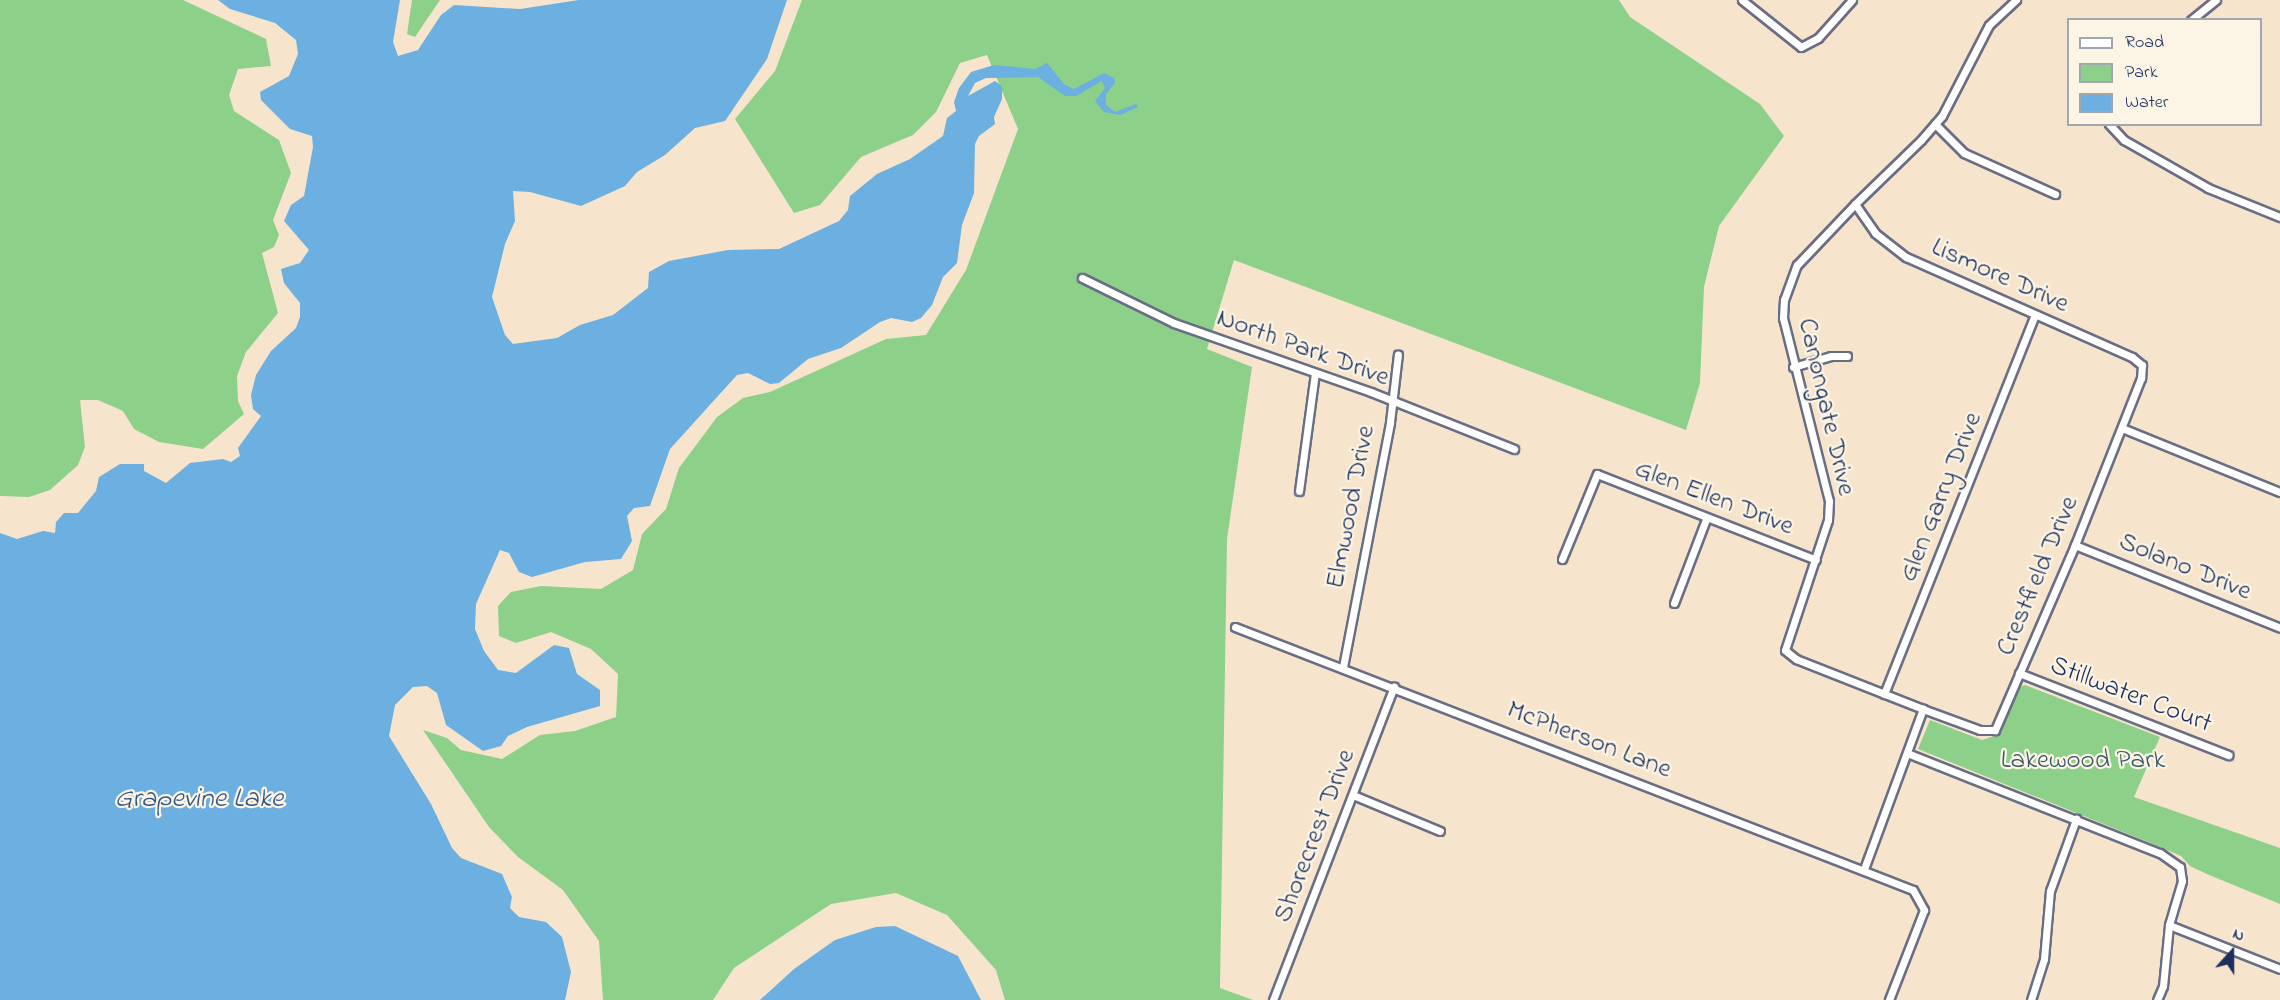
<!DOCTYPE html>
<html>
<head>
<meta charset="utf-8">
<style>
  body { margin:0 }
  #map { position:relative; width:2280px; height:1000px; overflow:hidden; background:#f7e4cc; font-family:"Indie Flower",sans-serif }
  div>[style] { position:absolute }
  .green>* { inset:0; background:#8dd089 }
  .water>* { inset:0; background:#6cafe1 }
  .roads { filter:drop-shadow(2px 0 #686e84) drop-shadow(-2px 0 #686e84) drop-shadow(0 2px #686e84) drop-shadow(0 -2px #686e84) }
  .minor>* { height:7px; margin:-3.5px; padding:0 3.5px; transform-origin:3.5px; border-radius:3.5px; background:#fff }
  span { translate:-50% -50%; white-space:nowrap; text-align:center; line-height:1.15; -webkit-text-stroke:4.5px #fcf5e5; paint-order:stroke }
  .street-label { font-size:27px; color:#1b2f5e }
  .park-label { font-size:27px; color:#385769 }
  .water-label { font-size:28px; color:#335585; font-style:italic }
  .legend { position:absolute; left:2067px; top:18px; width:195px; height:108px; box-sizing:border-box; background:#fcf5e5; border:2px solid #a2a6af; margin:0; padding:8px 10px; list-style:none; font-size:18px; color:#1b2f5e }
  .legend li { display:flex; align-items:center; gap:12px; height:30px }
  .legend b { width:30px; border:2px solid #a2a6af }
  .north { position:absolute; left:2202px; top:922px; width:60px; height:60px; -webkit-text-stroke:4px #fcf5e5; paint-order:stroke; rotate:21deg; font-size:16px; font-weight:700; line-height:24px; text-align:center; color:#1b2f5e }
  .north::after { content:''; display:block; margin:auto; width:21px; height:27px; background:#1b2f5e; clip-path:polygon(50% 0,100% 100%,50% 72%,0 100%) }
</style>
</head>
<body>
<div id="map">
  <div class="green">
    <i style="clip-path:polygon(0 0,183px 0,266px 39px,271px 66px,238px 69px,229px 95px,234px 111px,279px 140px,291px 173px,273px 220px,279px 235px,274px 247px,262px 253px,278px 313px,246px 352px,237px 376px,238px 401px,244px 414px,203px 449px,159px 442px,134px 429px,123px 411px,98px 400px,80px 400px,85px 447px,78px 465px,50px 490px,29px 497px,0 496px)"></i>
    <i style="clip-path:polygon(412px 0,440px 0,415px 37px,407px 34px)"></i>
    <i style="clip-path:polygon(802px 0,1619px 0,1630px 17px,1760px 104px,1784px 136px,1719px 226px,1704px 287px,1700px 383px,1686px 430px,1234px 260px,1207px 349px,1252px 367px,1227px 539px,1220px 988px,1253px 1000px,1005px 1000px,996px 970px,947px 915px,896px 893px,831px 904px,734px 968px,713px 1000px,603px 1000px,599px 941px,563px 890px,518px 857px,489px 827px,423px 730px,447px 738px,461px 750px,502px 759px,540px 735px,575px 731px,616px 717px,618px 674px,591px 649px,551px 632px,516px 643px,499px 636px,498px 606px,511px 592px,541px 586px,601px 589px,633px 570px,642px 534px,666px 509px,679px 468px,717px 417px,743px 398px,770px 392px,886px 339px,926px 335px,966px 270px,1018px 129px,987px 55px,960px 63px,936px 112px,913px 135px,861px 157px,820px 205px,794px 213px,735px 119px,775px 71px)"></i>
    <i style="clip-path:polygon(2025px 685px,2160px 737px,2134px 797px,2280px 848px,2280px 904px,2209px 875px,2190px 866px,2181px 856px,2148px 842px,1918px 749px,1930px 720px,1982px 740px,2000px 734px,2020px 687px)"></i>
  </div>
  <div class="water">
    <i style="clip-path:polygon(218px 0,400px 0,393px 42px,398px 56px,418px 50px,441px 15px,454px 5px,520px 9px,579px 0,787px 0,767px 59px,725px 121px,695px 128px,665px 155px,637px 172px,625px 186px,581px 206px,530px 192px,513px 191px,515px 221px,505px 244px,492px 297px,505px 335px,513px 344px,557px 338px,580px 325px,613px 315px,648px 288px,649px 272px,669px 261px,728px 250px,779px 249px,839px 221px,848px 210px,850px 196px,877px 174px,910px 159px,943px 136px,947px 118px,956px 111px,954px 102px,959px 88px,971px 72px,994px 65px,1035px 69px,1047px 63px,1064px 84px,1074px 89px,1104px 73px,1114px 78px,1115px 83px,1106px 94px,1106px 105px,1115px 112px,1136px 104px,1138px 107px,1120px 115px,1104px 112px,1095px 101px,1105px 88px,1102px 81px,1076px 96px,1065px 96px,1038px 77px,986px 78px,975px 83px,968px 96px,995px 81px,1002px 86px,1002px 99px,994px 117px,995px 124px,979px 136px,975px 144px,974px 193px,962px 225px,957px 263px,943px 277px,932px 305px,921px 318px,912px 322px,891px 318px,880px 322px,841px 348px,808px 359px,779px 383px,770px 384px,748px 373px,737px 375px,670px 449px,650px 506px,634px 508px,627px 516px,632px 541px,621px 559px,585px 562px,532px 577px,519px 572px,509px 553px,500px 550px,476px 604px,475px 629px,484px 651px,498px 670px,516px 673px,554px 645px,569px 648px,577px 674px,600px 690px,600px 706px,527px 727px,508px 736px,501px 746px,483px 751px,446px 725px,437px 693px,427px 686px,413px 687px,395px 705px,389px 736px,431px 804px,452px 848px,461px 858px,502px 874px,512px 897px,510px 908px,519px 917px,546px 922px,562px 937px,571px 972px,565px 1000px,0 1000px,0 533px,17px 539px,43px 531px,55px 533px,56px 522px,64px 513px,78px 513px,96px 491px,99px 477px,120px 464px,144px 464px,144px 471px,166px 483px,190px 463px,223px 459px,231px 462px,240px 456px,238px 448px,261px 416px,253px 409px,251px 395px,256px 375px,271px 351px,296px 328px,300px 317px,300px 303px,284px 283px,281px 269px,300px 263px,309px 250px,284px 221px,291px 205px,304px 196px,313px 147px,312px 136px,290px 129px,261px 100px,260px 92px,289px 76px,298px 54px,296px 40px,275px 23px,230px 9px)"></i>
    <i style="clip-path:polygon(895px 926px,958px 956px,981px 1000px,760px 1000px,794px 969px,835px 940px,876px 927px)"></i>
  </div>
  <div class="roads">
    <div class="minor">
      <i style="left:1742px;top:0;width:75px;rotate:38.5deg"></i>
      <i style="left:1801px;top:47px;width:19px;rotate:-28deg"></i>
      <i style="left:1818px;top:38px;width:51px;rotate:-48.2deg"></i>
      <i style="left:2191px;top:20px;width:32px;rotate:-39deg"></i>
      <i style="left:1935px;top:124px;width:41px;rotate:45deg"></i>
      <i style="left:1964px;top:153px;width:100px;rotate:24.3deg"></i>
      <i style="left:2109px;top:124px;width:22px;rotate:47deg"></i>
      <i style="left:2124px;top:140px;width:97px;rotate:29.7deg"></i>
      <i style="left:2208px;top:188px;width:78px;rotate:21.9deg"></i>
      <i style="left:1855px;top:204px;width:35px;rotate:55deg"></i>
      <i style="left:1875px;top:233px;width:39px;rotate:38deg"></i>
      <i style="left:1906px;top:257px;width:247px;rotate:23.9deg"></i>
      <i style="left:2132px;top:357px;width:13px;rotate:39deg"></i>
      <i style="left:2142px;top:365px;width:13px;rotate:94deg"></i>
      <i style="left:2141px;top:378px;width:180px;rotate:111.6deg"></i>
      <i style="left:2075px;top:545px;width:202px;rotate:113.4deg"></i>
      <i style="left:1995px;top:730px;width:15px;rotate:180deg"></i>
      <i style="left:1980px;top:730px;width:61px;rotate:-159.8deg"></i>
      <i style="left:1923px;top:709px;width:136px;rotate:-158.5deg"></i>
      <i style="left:1796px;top:659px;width:14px;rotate:-141deg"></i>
      <i style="left:1785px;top:650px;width:137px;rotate:-71.7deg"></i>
      <i style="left:1828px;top:520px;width:19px;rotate:-87deg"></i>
      <i style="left:1829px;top:501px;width:189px;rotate:-104.1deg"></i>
      <i style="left:1783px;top:318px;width:18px;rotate:-87deg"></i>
      <i style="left:1784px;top:300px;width:37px;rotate:-70deg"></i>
      <i style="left:1797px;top:265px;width:84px;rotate:-46.4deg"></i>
      <i style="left:1855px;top:204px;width:92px;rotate:-44.1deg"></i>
      <i style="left:1921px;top:140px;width:32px;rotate:-49deg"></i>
      <i style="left:1942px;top:116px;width:102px;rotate:-62.7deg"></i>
      <i style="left:1989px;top:25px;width:37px;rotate:-43deg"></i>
      <i style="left:1082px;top:278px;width:102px;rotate:26.1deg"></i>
      <i style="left:1174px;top:323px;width:209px;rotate:19.3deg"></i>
      <i style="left:1371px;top:392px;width:154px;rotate:21.7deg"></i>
      <i style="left:1793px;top:367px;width:40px;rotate:-16deg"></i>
      <i style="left:1831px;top:356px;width:16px"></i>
      <i style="left:2122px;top:428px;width:170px;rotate:22.1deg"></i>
      <i style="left:1299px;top:491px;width:119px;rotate:-82.3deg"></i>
      <i style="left:2075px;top:545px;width:221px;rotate:22deg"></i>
      <i style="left:1562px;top:559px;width:92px;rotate:-67.6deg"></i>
      <i style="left:1597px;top:474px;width:235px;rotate:21.4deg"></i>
      <i style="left:1674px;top:603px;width:90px;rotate:-69.1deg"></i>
      <i style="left:1235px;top:627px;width:727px;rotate:21.2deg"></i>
      <i style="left:1913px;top:890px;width:23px;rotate:61deg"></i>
      <i style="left:1924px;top:910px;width:97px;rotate:111.3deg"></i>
      <i style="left:1343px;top:667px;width:249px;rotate:-79.1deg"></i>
      <i style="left:1390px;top:422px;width:68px;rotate:-83.3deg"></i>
      <i style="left:2019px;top:673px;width:225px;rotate:21.4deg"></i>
      <i style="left:1884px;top:694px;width:408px;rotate:-68.3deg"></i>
      <i style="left:1907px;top:753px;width:272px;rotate:21.6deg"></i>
      <i style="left:2160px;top:853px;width:24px;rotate:35deg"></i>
      <i style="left:2180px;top:867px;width:14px;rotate:82deg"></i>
      <i style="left:2182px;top:881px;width:46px;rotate:106.5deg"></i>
      <i style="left:2169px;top:925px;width:61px;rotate:95.6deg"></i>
      <i style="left:2163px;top:986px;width:15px;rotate:113deg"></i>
      <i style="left:1353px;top:795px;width:94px;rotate:22.5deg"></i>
      <i style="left:1864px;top:869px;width:171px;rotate:-69.8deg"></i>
      <i style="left:2169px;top:925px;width:119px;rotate:21.6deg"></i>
      <i style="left:1273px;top:1000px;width:336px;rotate:-68.9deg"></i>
      <i style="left:2031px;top:1000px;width:43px;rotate:-72.4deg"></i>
      <i style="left:2044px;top:959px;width:68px;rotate:-85deg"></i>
      <i style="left:2050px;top:891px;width:77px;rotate:-70.1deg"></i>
    </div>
  </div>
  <div class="street-label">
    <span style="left:2000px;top:276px;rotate:24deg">Lismore Drive</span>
    <span style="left:1303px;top:348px;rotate:20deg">North Park Drive</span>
    <span style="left:1826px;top:407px;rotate:77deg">Canongate Drive</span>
    <span style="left:1941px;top:497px;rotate:-68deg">Glen Garry Drive</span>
    <span style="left:1714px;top:498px;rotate:21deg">Glen Ellen Drive</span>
    <span style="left:1351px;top:507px;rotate:-79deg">Elmwood Drive</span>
    <span style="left:2185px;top:567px;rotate:22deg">Solano Drive</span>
    <span style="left:2038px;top:576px;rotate:-67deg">Crestfield Drive</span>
    <span style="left:2131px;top:695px;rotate:21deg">Stillwater Court</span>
    <span style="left:1589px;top:740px;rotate:21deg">McPherson Lane</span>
    <span style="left:1315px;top:836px;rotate:-69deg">Shorecrest Drive</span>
  </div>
  <div class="park-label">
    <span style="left:2083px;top:761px">Lakewood Park</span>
  </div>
  <div class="water-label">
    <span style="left:199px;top:800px">Grapevine Lake</span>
  </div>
  <ul class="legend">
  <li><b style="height:8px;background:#fff"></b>Road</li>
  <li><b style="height:16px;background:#8dd089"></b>Park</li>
  <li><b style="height:16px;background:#6cafe1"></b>Water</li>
  </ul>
  <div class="north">N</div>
</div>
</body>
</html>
